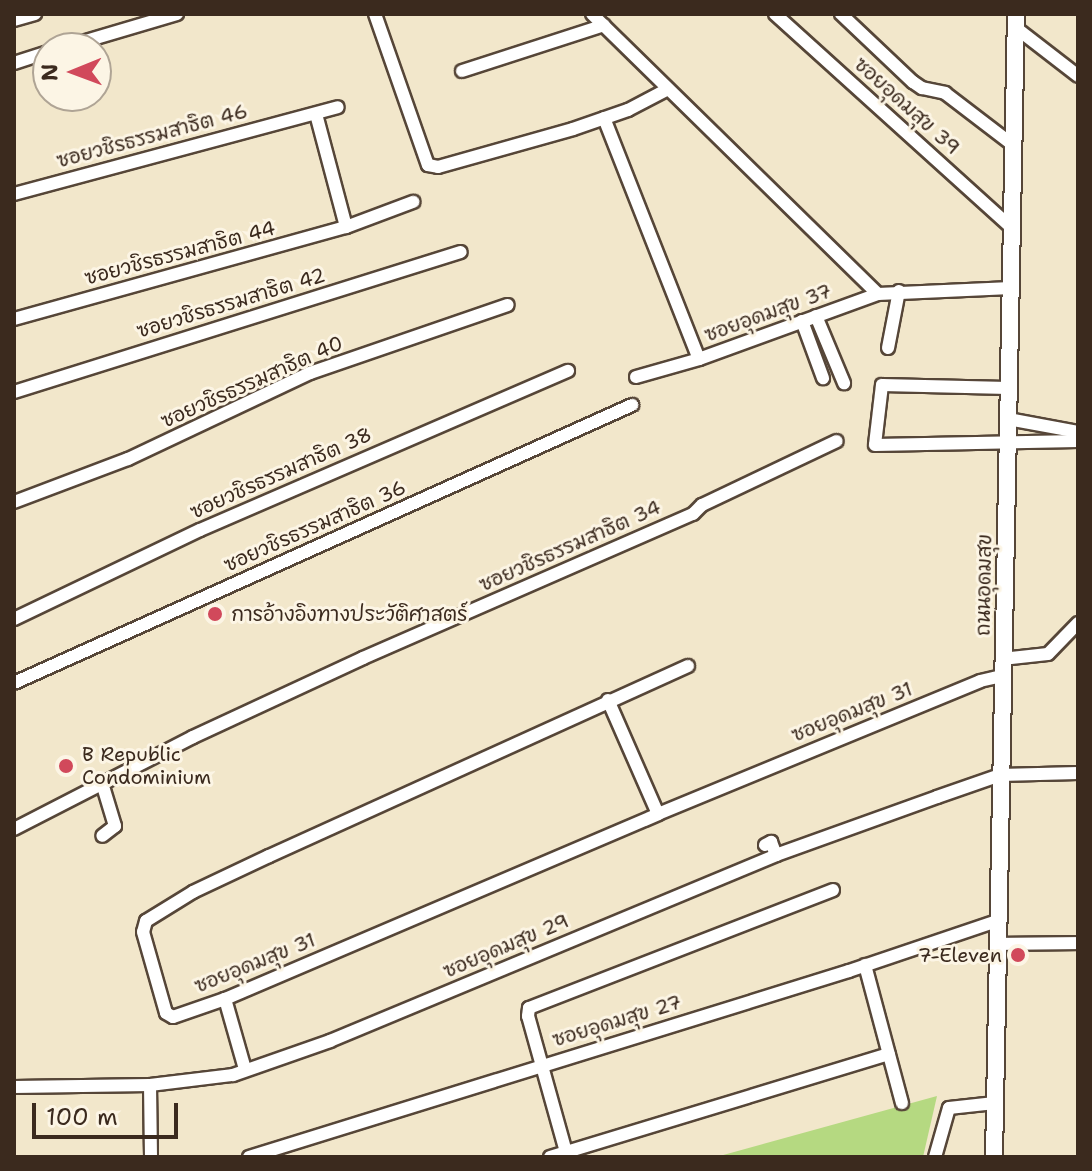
<!DOCTYPE html>
<html>
<head>
<meta charset="utf-8">
<style>
  body { margin:0 }
  #map { position:relative; width:1092px; height:1171px; overflow:hidden; background:#f2e7cb; font-family:"Shantell Sans","Playpen Sans Thai",sans-serif }
  div>[style] { position:absolute }
  .green>* { inset:0; background:#b5d981 }
  .roads { filter:drop-shadow(2px 0 #564638) drop-shadow(-2px 0 #564638) drop-shadow(0 2px #564638) drop-shadow(0 -2px #564638) }
  .minor>* { height:12px; margin:-6px; padding:0 6px; transform-origin:6px; border-radius:6px; background:#fff }
  .major>* { height:16px; margin:-8px; padding:0 8px; transform-origin:8px; border-radius:8px; background:#fff }
  .dots>* { width:22px; height:22px; translate:-50% -50%; box-sizing:border-box; border:4px solid #fcf5e5; border-radius:50% }
  span { translate:-50% -50%; white-space:nowrap; text-align:center; line-height:1.15; -webkit-text-stroke:6px #fcf5e5; paint-order:stroke }
  .street-label { font-size:20px; color:#3b2a1e }
  .poi-label { font-size:20px; color:#3b2a1e }
  .left { translate:0 -50%; text-align:left }
  .right { translate:-100% -50%; text-align:right }
  .frame { position:absolute; inset:0; border:16px solid #3b2a1e; pointer-events:none }
  .north { position:absolute; left:32px; top:32px; width:80px; height:80px; box-sizing:border-box; background:#fcf5e5; border:2px solid #afa495; border-radius:50%; rotate:269deg; font-size:22px; font-weight:700; line-height:32px; text-align:center; color:#3b2a1e }
  .north::after { content:''; display:block; margin:auto; width:28px; height:36px; background:#d1495b; clip-path:polygon(50% 0,100% 100%,50% 72%,0 100%) }
  .scale { position:absolute; left:32px; top:1103px; width:146px; height:36px; box-sizing:border-box; border:4px solid #3b2a1e; border-top:0; padding-left:10px; font-size:24px; line-height:28px; white-space:nowrap; color:#3b2a1e; -webkit-text-stroke:6px #fcf5e5; paint-order:stroke }
</style>
</head>
<body>
<div id="map">
  <div class="green">
    <i style="clip-path:polygon(937px 1096px,923px 1157px,716px 1157px)"></i>
  </div>
  <div class="roads">
    <div class="minor">
      <i style="left:375px;top:14px;width:160px;rotate:70.7deg"></i>
      <i style="left:428px;top:165px;width:10px;rotate:11deg"></i>
      <i style="left:438px;top:167px;width:140px;rotate:-15.7deg"></i>
      <i style="left:573px;top:129px;width:58px;rotate:-19.1deg"></i>
      <i style="left:628px;top:110px;width:45px;rotate:-27.7deg"></i>
      <i style="left:592px;top:14px;width:400px;rotate:44.4deg"></i>
      <i style="left:775px;top:14px;width:319px;rotate:42.1deg"></i>
      <i style="left:841px;top:14px;width:99px;rotate:43.4deg"></i>
      <i style="left:913px;top:82px;width:11px;rotate:34deg"></i>
      <i style="left:922px;top:88px;width:24px;rotate:12deg"></i>
      <i style="left:945px;top:93px;width:86px;rotate:37.4deg"></i>
      <i style="left:14px;top:20px;width:22px;rotate:-16deg"></i>
      <i style="left:1016px;top:28px;width:78px;rotate:37.7deg"></i>
      <i style="left:62px;top:48px;width:120px;rotate:-16.5deg"></i>
      <i style="left:14px;top:63px;width:36px;rotate:-18deg"></i>
      <i style="left:462px;top:71px;width:149px;rotate:-17.9deg"></i>
      <i style="left:316px;top:114px;width:117px;rotate:75.1deg"></i>
      <i style="left:604px;top:118px;width:259px;rotate:68.5deg"></i>
      <i style="left:699px;top:359px;width:190px;rotate:-20deg"></i>
      <i style="left:878px;top:294px;width:133px;rotate:-2.6deg"></i>
      <i style="left:14px;top:194px;width:335px;rotate:-15deg"></i>
      <i style="left:816px;top:316px;width:73px;rotate:67.3deg"></i>
      <i style="left:14px;top:319px;width:345px;rotate:-15.5deg"></i>
      <i style="left:346px;top:227px;width:72px;rotate:-20.5deg"></i>
      <i style="left:802px;top:321px;width:61px;rotate:69.8deg"></i>
      <i style="left:888px;top:348px;width:58px;rotate:-79.1deg"></i>
      <i style="left:636px;top:377px;width:66px;rotate:-15.9deg"></i>
      <i style="left:1008px;top:388px;width:126px;rotate:-178.6deg"></i>
      <i style="left:882px;top:385px;width:60px;rotate:96.7deg"></i>
      <i style="left:875px;top:445px;width:203px;rotate:-1.1deg"></i>
      <i style="left:14px;top:392px;width:468px;rotate:-17.4deg"></i>
      <i style="left:1008px;top:419px;width:71px;rotate:10.5deg"></i>
      <i style="left:14px;top:502px;width:122px;rotate:-20.7deg"></i>
      <i style="left:128px;top:459px;width:201px;rotate:-25.3deg"></i>
      <i style="left:310px;top:373px;width:209px;rotate:-19deg"></i>
      <i style="left:14px;top:619px;width:206px;rotate:-25.6deg"></i>
      <i style="left:200px;top:530px;width:401px;rotate:-23.4deg"></i>
      <i style="left:1002px;top:659px;width:46px;rotate:-6.2deg"></i>
      <i style="left:1048px;top:654px;width:43px;rotate:-45.9deg"></i>
      <i style="left:688px;top:666px;width:460px;rotate:155.6deg"></i>
      <i style="left:269px;top:856px;width:84px;rotate:154.7deg"></i>
      <i style="left:193px;top:892px;width:55px;rotate:148.3deg"></i>
      <i style="left:146px;top:921px;width:11px;rotate:105deg"></i>
      <i style="left:143px;top:932px;width:84px;rotate:74.1deg"></i>
      <i style="left:166px;top:1013px;width:8px;rotate:30deg"></i>
      <i style="left:173px;top:1017px;width:55px;rotate:-19.1deg"></i>
      <i style="left:225px;top:999px;width:471px;rotate:-23.1deg"></i>
      <i style="left:658px;top:814px;width:348px;rotate:-22.4deg"></i>
      <i style="left:980px;top:681px;width:23px;rotate:-13deg"></i>
      <i style="left:14px;top:683px;width:678px;rotate:-24.22deg"></i>
      <i style="left:608px;top:700px;width:124px;rotate:66.3deg"></i>
      <i style="left:102px;top:783px;width:45px;rotate:73.2deg"></i>
      <i style="left:115px;top:826px;width:16px;rotate:142deg"></i>
      <i style="left:14px;top:829px;width:201px;rotate:-27.2deg"></i>
      <i style="left:193px;top:737px;width:187px;rotate:-24.9deg"></i>
      <i style="left:363px;top:658px;width:360px;rotate:-23.6deg"></i>
      <i style="left:693px;top:514px;width:13px;rotate:-45deg"></i>
      <i style="left:702px;top:505px;width:149px;rotate:-25.4deg"></i>
      <i style="left:765px;top:845px;width:7px;rotate:-27deg"></i>
      <i style="left:771px;top:842px;width:14px;rotate:69deg"></i>
      <i style="left:997px;top:944px;width:81px;rotate:-0.7deg"></i>
      <i style="left:865px;top:965px;width:143px;rotate:75deg"></i>
      <i style="left:225px;top:999px;width:73px;rotate:74.1deg"></i>
      <i style="left:150px;top:1085px;width:72px;rotate:89.2deg"></i>
      <i style="left:14px;top:1087px;width:136px;rotate:-0.8deg"></i>
      <i style="left:150px;top:1085px;width:84px;rotate:-6.9deg"></i>
      <i style="left:233px;top:1075px;width:103px;rotate:-19.3deg"></i>
      <i style="left:330px;top:1041px;width:483px;rotate:-22.6deg"></i>
      <i style="left:776px;top:855px;width:171px;rotate:-19.8deg"></i>
      <i style="left:937px;top:797px;width:67px;rotate:-19.2deg"></i>
      <i style="left:1000px;top:775px;width:78px;rotate:-1.5deg"></i>
      <i style="left:566px;top:1152px;width:141px;rotate:-105.6deg"></i>
      <i style="left:528px;top:1016px;width:8px;rotate:-83deg"></i>
      <i style="left:529px;top:1008px;width:326px;rotate:-21.2deg"></i>
      <i style="left:249px;top:1157px;width:628px;rotate:-17.22deg"></i>
      <i style="left:849px;top:971px;width:156px;rotate:-18.7deg"></i>
      <i style="left:550px;top:1157px;width:354px;rotate:-16.9deg"></i>
      <i style="left:935px;top:1157px;width:51px;rotate:-74.1deg"></i>
      <i style="left:949px;top:1108px;width:46px;rotate:-6.2deg"></i>
    </div>
    <div class="major">
      <i style="left:994px;top:1157px;width:1143px;rotate:-88.9deg"></i>
    </div>
  </div>
  <div class="dots">
    <i style="left:215px;top:614px;background:#d1495b"></i>
    <i style="left:66px;top:766px;background:#d1495b"></i>
    <i style="left:1018px;top:955px;background:#d1495b"></i>
  </div>
  <div class="street-label">
    <span style="left:907px;top:106px;rotate:42deg">ซอยอุดมสุข 39</span>
    <span style="left:152px;top:136px;rotate:-15deg">ซอยวชิรธรรมสาธิต 46</span>
    <span style="left:180px;top:253px;rotate:-15deg">ซอยวชิรธรรมสาธิต 44</span>
    <span style="left:231px;top:303px;rotate:-17deg">ซอยวชิรธรรมสาธิต 42</span>
    <span style="left:768px;top:313px;rotate:-20deg">ซอยอุดมสุข 37</span>
    <span style="left:252px;top:382px;rotate:-24deg">ซอยวชิรธรรมสาธิต 40</span>
    <span style="left:281px;top:473px;rotate:-24deg">ซอยวชิรธรรมสาธิต 38</span>
    <span style="left:315px;top:526px;rotate:-24deg">ซอยวชิรธรรมสาธิต 36</span>
    <span style="left:570px;top:546px;rotate:-24deg">ซอยวชิรธรรมสาธิต 34</span>
    <span style="left:984px;top:585px;rotate:-89deg">ถนนอุดมสุข</span>
    <span style="left:852px;top:712px;rotate:-22deg">ซอยอุดมสุข 31</span>
    <span style="left:506px;top:946px;rotate:-23deg">ซอยอุดมสุข 29</span>
    <span style="left:255px;top:963px;rotate:-22deg">ซอยอุดมสุข 31</span>
    <span style="left:617px;top:1021px;rotate:-17deg">ซอยอุดมสุข 27</span>
  </div>
  <div class="poi-label">
    <span class="left" style="left:231px;top:614px">การอ้างอิงทางประวัติศาสตร์</span>
    <span class="left" style="left:82px;top:766px">B Republic<br>Condominium</span>
    <span class="right" style="left:1002px;top:955px">7-Eleven</span>
  </div>
  <div class="frame"></div>
  <div class="north">N</div>
  <div class="scale">100 m</div>
</div>
</body>
</html>
